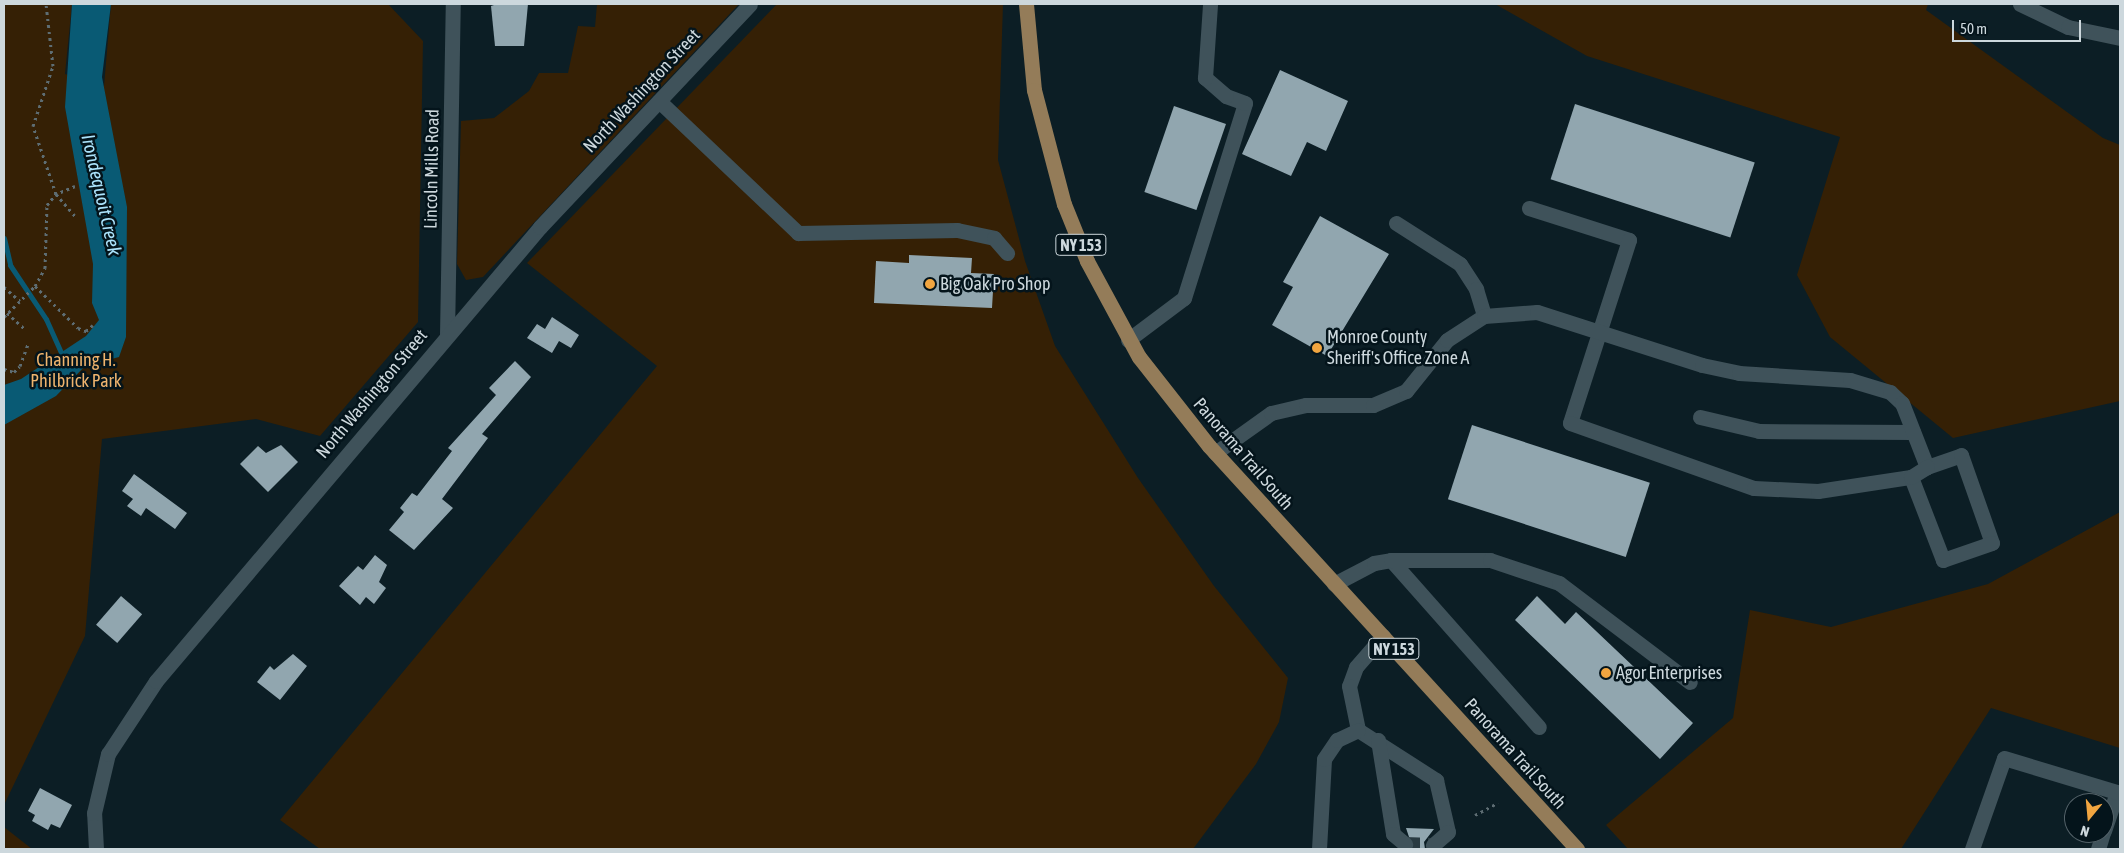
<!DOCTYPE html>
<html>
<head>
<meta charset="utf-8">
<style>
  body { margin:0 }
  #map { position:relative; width:2124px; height:853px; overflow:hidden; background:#0c1e25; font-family:"Asap Condensed",sans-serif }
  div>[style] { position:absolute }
  .green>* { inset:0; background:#352005 }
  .water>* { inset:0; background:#095a74 }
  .stream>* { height:5px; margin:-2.5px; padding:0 2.5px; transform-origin:2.5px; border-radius:2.5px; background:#095a74 }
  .building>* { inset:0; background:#91a6af; transform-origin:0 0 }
  .minor-tunnel>* { height:15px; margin-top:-7.5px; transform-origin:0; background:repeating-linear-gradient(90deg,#293a41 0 15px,transparent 0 23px) }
  .path>* { height:3px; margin-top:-1.5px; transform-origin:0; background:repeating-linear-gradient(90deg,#5e6d73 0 2.5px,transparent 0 6.5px) }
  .minor>* { height:15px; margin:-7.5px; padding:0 7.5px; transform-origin:7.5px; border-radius:7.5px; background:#3f525a }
  .major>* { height:15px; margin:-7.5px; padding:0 7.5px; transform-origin:7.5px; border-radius:7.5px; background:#947c59 }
  .dots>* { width:14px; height:14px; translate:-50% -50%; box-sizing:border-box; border:2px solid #04141b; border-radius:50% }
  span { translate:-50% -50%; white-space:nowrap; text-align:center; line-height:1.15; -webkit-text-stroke:5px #04141b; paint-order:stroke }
  .shield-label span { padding:1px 4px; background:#04141b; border:1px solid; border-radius:4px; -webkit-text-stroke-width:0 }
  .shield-label { font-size:16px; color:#cdd8dd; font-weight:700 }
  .street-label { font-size:18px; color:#cdd8dd }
  .poi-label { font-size:18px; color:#cdd8dd }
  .left { translate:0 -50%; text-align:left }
  .park-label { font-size:18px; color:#efb46e }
  .water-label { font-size:19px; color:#abe3fc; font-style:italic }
  .frame { position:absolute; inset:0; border:5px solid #cdd8dd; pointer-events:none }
  .north { position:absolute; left:2064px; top:793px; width:50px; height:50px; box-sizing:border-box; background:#04141b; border:1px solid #546269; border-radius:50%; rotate:197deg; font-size:14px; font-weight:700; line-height:20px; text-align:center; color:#cdd8dd }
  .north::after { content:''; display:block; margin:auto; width:18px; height:22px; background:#f1a540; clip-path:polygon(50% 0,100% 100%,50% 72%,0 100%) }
  .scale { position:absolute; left:1952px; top:20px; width:129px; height:22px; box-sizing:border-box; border:2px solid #cdd8dd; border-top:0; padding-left:6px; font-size:15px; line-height:18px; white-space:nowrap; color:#cdd8dd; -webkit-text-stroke:4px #04141b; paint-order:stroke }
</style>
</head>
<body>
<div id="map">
  <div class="green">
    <i style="clip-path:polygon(4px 4px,72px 4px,65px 74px,104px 86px,111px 4px,388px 4px,423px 41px,418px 322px,320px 436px,256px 419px,102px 439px,85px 636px,4px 805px)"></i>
    <i style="clip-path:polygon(597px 4px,739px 4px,483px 277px,466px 280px,457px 264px,461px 121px,494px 118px,529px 91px,539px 73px,568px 73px,578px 26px,595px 27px)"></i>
    <i style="clip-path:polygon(777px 4px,1003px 4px,998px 160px,1025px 261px,1055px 346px,1138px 478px,1214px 586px,1288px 678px,1279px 722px,1256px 764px,1193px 849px,320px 849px,280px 820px,657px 366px,527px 263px)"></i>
    <i style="clip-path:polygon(1495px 4px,1928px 4px,1926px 10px,2103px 138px,2120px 145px,2120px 401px,1953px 438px,1830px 337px,1797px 275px,1840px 137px,1587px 56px)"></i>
    <i style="clip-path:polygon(2120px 512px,2120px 748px,1991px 708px,1901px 849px,1628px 849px,1606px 825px,1733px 718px,1750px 610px,1831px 627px,1988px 584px)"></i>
    <i style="clip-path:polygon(4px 827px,32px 849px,4px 849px)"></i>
  </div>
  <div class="water">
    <i style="clip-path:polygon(72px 4px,111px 4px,102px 77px,127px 207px,126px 337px,119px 357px,85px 366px,56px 396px,4px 425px,4px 385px,21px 379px,86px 336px,99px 320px,92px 303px,93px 264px,65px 107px)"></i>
  </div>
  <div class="stream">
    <i style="left:4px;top:238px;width:28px;rotate:77deg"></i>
    <i style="left:10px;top:265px;width:65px;rotate:56.3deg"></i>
    <i style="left:46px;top:319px;width:42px;rotate:65.9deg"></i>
  </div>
  <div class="building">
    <i style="clip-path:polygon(497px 4px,528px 4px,524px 46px,495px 46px,491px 6px)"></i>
    <i style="clip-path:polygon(1280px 70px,1348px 101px,1326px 151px,1307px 142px,1291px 176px,1242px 154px)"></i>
    <i style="left:1575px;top:104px;width:189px;height:79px;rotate:18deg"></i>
    <i style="left:1174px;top:106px;width:55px;height:91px;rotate:19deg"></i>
    <i style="clip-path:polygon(1320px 216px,1389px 254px,1327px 356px,1272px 325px,1293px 287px,1283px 282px)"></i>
    <i style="clip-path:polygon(909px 255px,972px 258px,971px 273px,994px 274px,992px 308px,874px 303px,876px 261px,909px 263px)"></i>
    <i style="clip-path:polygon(552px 317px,579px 335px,571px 348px,559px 341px,552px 353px,527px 338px,537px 324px,545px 329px)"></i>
    <i style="clip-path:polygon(515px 361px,531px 377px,482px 434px,488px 438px,442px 499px,453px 508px,414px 550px,389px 530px,404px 512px,400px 508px,412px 493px,417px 496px,452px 451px,448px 448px,496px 395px,489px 388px)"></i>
    <i style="left:1472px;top:425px;width:187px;height:78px;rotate:18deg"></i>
    <i style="clip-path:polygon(281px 445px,298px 462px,268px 492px,240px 464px,258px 446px,266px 453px)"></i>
    <i style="clip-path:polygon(134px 474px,187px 513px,175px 529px,146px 508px,141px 516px,127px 506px,133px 499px,122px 491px)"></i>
    <i style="clip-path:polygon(375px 555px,387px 565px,379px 582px,386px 588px,374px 604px,366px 597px,360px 605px,339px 586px,358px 566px,363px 570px)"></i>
    <i style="left:121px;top:596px;width:28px;height:38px;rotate:41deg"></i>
    <i style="clip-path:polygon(1537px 596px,1565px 624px,1576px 612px,1693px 723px,1660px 759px,1515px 620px)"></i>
    <i style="clip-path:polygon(293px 654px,307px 666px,280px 700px,257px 682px,270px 666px,274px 670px)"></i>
    <i style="clip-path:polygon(40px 788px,72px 805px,60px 828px,51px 824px,48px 830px,32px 821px,35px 815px,28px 811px)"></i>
    <i style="clip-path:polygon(1406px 828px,1434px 829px,1424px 842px,1425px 849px,1413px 849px)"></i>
  </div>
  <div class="minor-tunnel">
    <i style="left:1405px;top:844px;width:28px;rotate:2deg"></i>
  </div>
  <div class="path">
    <i style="left:75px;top:186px;width:21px;rotate:157deg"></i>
    <i style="left:56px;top:194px;width:32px;rotate:49deg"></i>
    <i style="left:35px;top:286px;width:60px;rotate:44.3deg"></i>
    <i style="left:78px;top:328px;width:9px;rotate:21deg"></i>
    <i style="left:86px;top:331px;width:9px;rotate:-41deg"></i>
    <i style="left:4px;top:287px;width:21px;rotate:41deg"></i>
    <i style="left:7px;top:313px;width:25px;rotate:42deg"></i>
    <i style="left:4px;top:317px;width:44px;rotate:-45deg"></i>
    <i style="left:35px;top:286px;width:21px;rotate:-61deg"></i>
    <i style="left:45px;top:268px;width:63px;rotate:-88.2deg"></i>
    <i style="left:47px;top:205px;width:14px;rotate:-51deg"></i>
    <i style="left:56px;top:194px;width:72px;rotate:-108.7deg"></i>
    <i style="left:33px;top:126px;width:63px;rotate:-71.6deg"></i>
    <i style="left:53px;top:66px;width:62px;rotate:-96.4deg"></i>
    <i style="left:4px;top:369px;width:10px;rotate:17deg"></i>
    <i style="left:14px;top:372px;width:8px;rotate:-45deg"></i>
    <i style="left:20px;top:366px;width:23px;rotate:-70deg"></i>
    <i style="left:1475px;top:815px;width:26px;rotate:-28deg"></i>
  </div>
  <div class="minor">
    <i style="left:2020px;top:4px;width:53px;rotate:25.6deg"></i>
    <i style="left:2068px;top:27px;width:53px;rotate:11.9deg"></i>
    <i style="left:659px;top:101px;width:192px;rotate:43.5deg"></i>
    <i style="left:798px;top:233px;width:159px;rotate:-1.1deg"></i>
    <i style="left:957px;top:230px;width:38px;rotate:12deg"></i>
    <i style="left:994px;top:238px;width:20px;rotate:49deg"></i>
    <i style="left:1529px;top:208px;width:105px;rotate:17.7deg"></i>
    <i style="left:1629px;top:240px;width:192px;rotate:107.9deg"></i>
    <i style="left:1570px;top:423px;width:195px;rotate:19.5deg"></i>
    <i style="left:1754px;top:488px;width:64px;rotate:2.7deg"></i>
    <i style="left:1818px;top:491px;width:94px;rotate:-8.6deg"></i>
    <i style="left:1396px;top:223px;width:76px;rotate:32.6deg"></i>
    <i style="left:1460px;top:264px;width:30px;rotate:57deg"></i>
    <i style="left:1476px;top:289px;width:28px;rotate:73deg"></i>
    <i style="left:447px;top:335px;width:331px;rotate:-89deg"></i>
    <i style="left:1128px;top:340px;width:70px;rotate:-36.9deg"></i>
    <i style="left:1184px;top:298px;width:204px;rotate:-72.6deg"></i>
    <i style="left:1245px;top:103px;width:20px;rotate:-160deg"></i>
    <i style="left:1226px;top:96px;width:28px;rotate:-139deg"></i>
    <i style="left:1205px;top:78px;width:74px;rotate:-86.1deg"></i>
    <i style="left:1700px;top:417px;width:61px;rotate:13.3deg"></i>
    <i style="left:1759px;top:431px;width:154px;rotate:0.4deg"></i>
    <i style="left:1215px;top:453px;width:69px;rotate:-35.5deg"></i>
    <i style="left:1271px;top:413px;width:36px;rotate:-13deg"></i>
    <i style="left:1306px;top:405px;width:67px"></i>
    <i style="left:1373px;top:405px;width:36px;rotate:-23deg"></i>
    <i style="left:1406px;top:391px;width:65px;rotate:-51.2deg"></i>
    <i style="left:1447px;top:340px;width:44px;rotate:-33deg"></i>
    <i style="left:1484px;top:316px;width:53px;rotate:-4.3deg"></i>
    <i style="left:1537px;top:312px;width:173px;rotate:17.8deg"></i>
    <i style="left:1702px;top:365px;width:38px;rotate:12deg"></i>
    <i style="left:1739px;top:373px;width:111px;rotate:3.6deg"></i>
    <i style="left:1850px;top:380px;width:42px;rotate:16.7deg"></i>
    <i style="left:1890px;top:392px;width:16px;rotate:43deg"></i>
    <i style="left:1902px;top:403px;width:69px;rotate:68.7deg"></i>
    <i style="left:1927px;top:467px;width:36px;rotate:-19deg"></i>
    <i style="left:1961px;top:455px;width:93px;rotate:70.6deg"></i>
    <i style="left:1992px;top:543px;width:52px;rotate:160.9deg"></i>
    <i style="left:1943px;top:560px;width:89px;rotate:-111.1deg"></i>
    <i style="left:1911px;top:477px;width:19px;rotate:-32deg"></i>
    <i style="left:1391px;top:560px;width:223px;rotate:48.5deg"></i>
    <i style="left:1334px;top:584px;width:45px;rotate:-27.7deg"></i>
    <i style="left:1374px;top:563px;width:17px;rotate:-10deg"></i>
    <i style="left:1391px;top:560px;width:99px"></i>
    <i style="left:1490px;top:560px;width:73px;rotate:18.4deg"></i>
    <i style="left:1559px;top:583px;width:164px;rotate:37.1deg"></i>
    <i style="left:1383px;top:636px;width:41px;rotate:131.1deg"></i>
    <i style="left:1356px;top:667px;width:20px;rotate:110deg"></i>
    <i style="left:1349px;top:686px;width:45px;rotate:78.4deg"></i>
    <i style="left:1358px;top:730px;width:93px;rotate:32.7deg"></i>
    <i style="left:1436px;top:780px;width:53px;rotate:77deg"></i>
    <i style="left:1448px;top:832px;width:20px;rotate:139deg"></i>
    <i style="left:1378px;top:740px;width:95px;rotate:80.9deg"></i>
    <i style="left:1393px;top:834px;width:16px;rotate:40deg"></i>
    <i style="left:2104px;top:831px;width:41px;rotate:-71.6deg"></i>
    <i style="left:96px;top:849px;width:36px;rotate:-93deg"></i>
    <i style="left:94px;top:813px;width:61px;rotate:-76.7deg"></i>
    <i style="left:108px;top:754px;width:87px;rotate:-56.7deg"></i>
    <i style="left:156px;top:681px;width:595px;rotate:-49.77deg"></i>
    <i style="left:540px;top:227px;width:306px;rotate:-46.7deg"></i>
    <i style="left:1319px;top:849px;width:90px;rotate:-86.8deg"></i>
    <i style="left:1324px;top:759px;width:23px;rotate:-56deg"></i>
    <i style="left:1337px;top:740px;width:23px;rotate:-25deg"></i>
    <i style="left:1972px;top:849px;width:96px;rotate:-70.6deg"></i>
    <i style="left:2004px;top:758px;width:121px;rotate:16.8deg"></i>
    <i style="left:2098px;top:849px;width:17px;rotate:-73deg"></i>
  </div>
  <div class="major">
    <i style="left:1026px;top:4px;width:86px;rotate:84.7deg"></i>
    <i style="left:1034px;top:90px;width:118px;rotate:75.3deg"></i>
    <i style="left:1064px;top:204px;width:61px;rotate:68deg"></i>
    <i style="left:1087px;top:261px;width:109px;rotate:61.6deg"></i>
    <i style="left:1139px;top:357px;width:113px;rotate:51.8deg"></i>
    <i style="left:1209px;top:446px;width:546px;rotate:47.6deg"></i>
  </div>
  <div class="dots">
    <i style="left:930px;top:284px;background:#f1a540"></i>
    <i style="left:1317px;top:348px;background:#f1a540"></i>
    <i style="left:1606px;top:673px;background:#f1a540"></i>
  </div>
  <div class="shield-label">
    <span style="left:1081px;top:245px">NY 153</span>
    <span style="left:1394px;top:649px">NY 153</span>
  </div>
  <div class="street-label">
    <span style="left:642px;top:91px;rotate:-47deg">North Washington Street</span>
    <span style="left:432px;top:169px;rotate:-89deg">Lincoln Mills Road</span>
    <span style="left:372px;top:394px;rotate:-50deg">North Washington Street</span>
    <span style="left:1243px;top:454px;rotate:49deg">Panorama Trail South</span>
    <span style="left:1515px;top:754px;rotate:48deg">Panorama Trail South</span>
  </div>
  <div class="poi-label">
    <span class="left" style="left:940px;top:284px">Big Oak Pro Shop</span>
    <span class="left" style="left:1327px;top:348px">Monroe County<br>Sheriff's Office Zone A</span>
    <span class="left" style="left:1616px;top:673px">Agor Enterprises</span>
  </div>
  <div class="park-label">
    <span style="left:76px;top:371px">Channing H.<br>Philbrick Park</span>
  </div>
  <div class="water-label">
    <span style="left:101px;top:195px;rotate:77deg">Irondequoit Creek</span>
  </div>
  <div class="frame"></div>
  <div class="north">N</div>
  <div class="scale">50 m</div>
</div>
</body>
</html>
